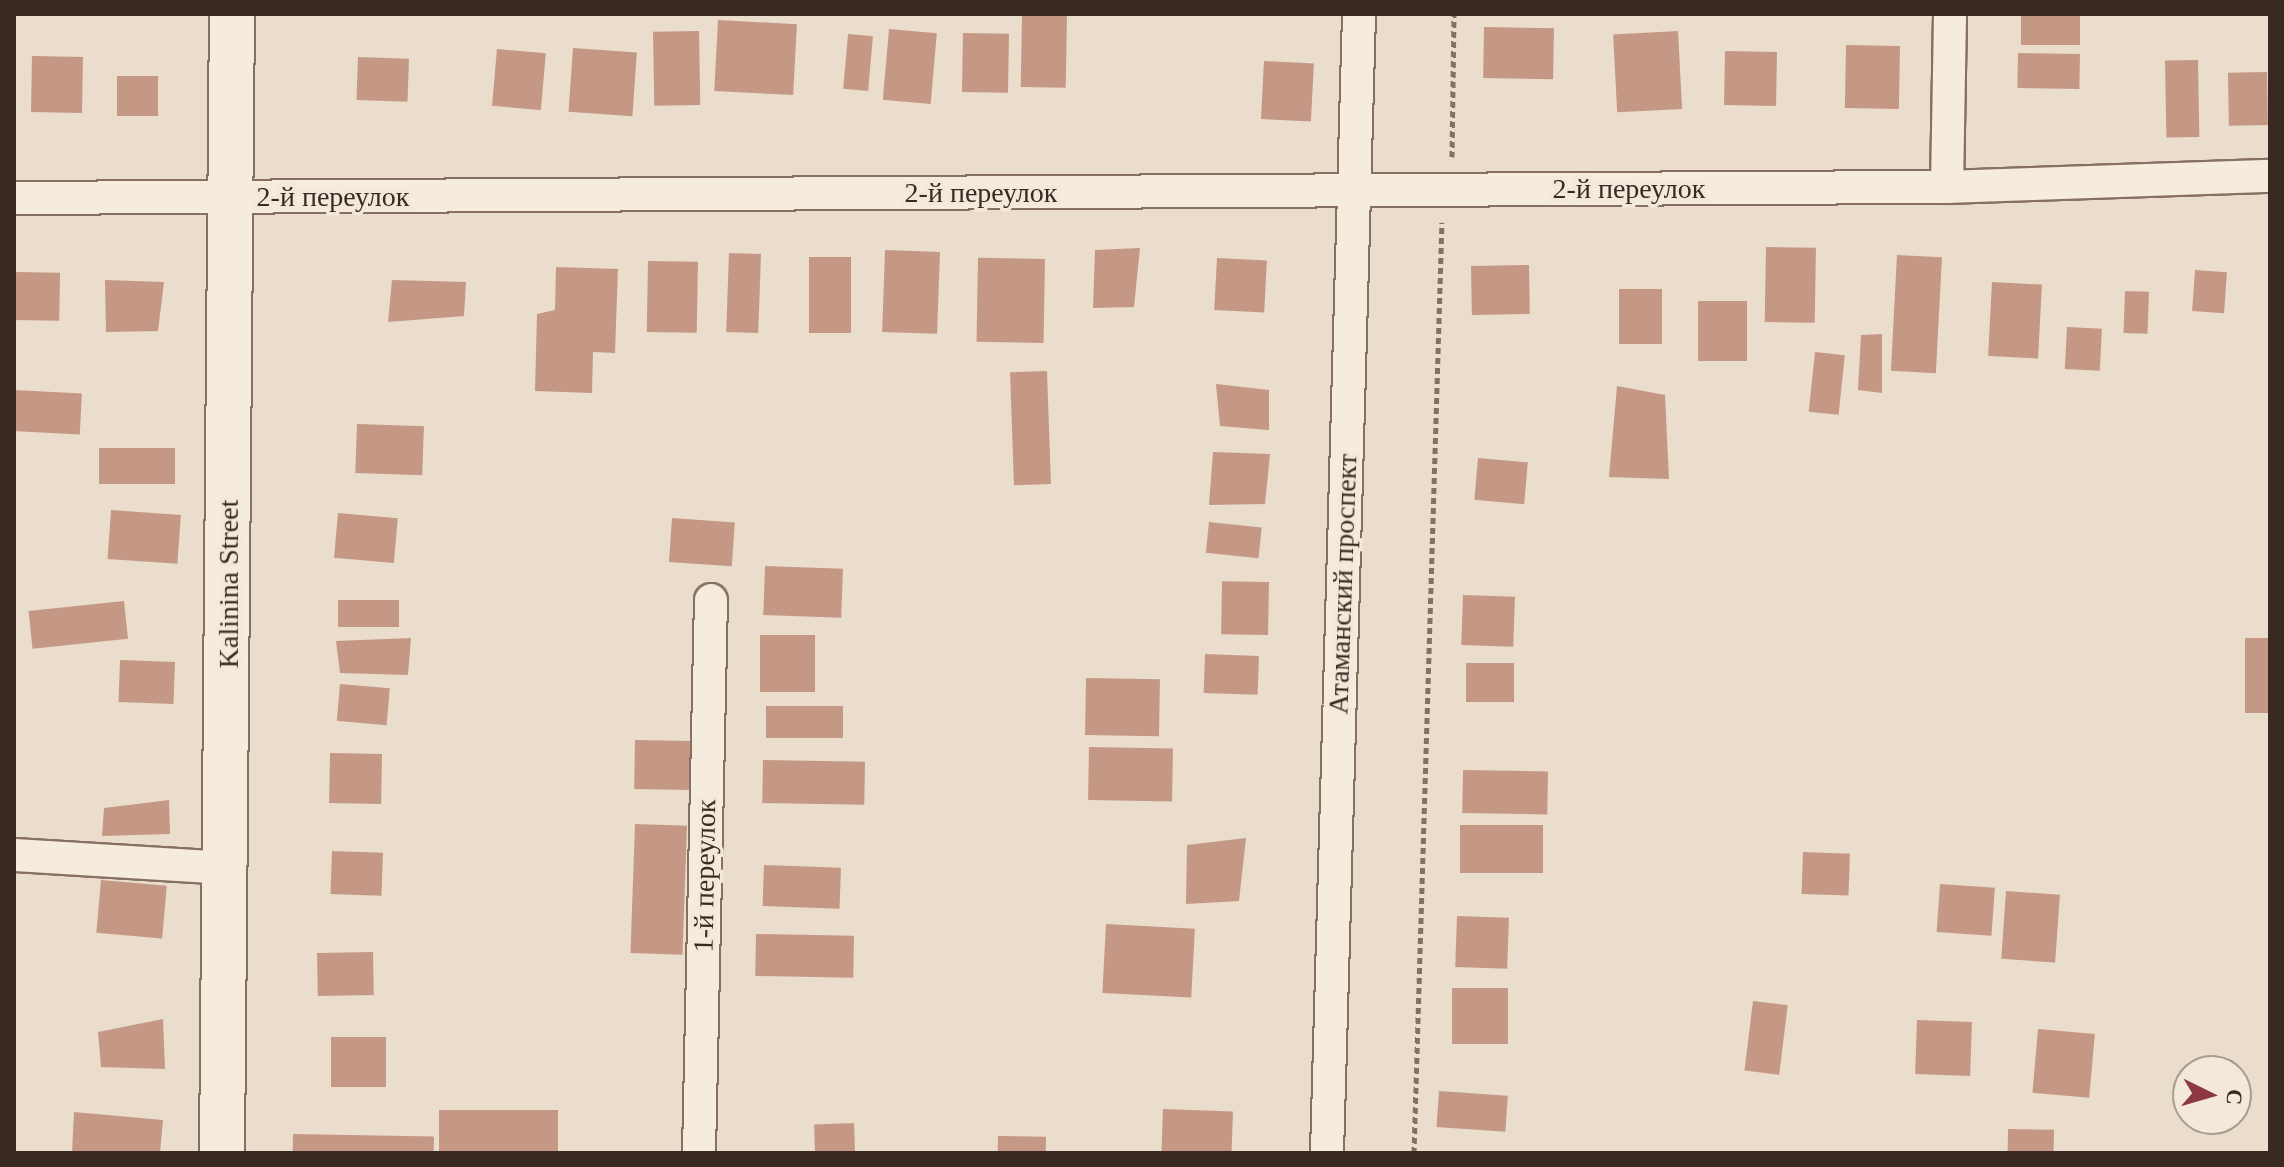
<!DOCTYPE html>
<html>
<head>
<meta charset="utf-8">
<style>
  body { margin:0 }
  #map { position:relative; width:2284px; height:1167px; overflow:hidden; background:#eaddcb; font-family:Georgia,serif }
  div>[style] { position:absolute }
  .building>* { inset:0; background:#c49885; transform-origin:0 0 }
  .path>* { height:5px; margin-top:-2.5px; transform-origin:0; background:repeating-linear-gradient(90deg,#867061 0 6px,transparent 0 10px) }
  .roads { filter:drop-shadow(2px 0 #867061) drop-shadow(-2px 0 #867061) drop-shadow(0 2px #867061) drop-shadow(0 -2px #867061) }
  .minor>* { height:32px; margin:-16px; padding:0 16px; transform-origin:16px; border-radius:16px; background:#f6ecde }
  .secondary>* { height:44px; margin:-22px; padding:0 22px; transform-origin:22px; border-radius:22px; background:#f6ecde }
  span { translate:-50% -50%; white-space:nowrap; text-align:center; line-height:1.15; -webkit-text-stroke:7px #f3e8da; paint-order:stroke }
  .street-label { font-size:28px; color:#382a23 }
  .frame { position:absolute; inset:0; border:16px solid #382a23; pointer-events:none }
  .north { position:absolute; left:2172px; top:1055px; width:80px; height:80px; box-sizing:border-box; background:#f3e8da; border:2px solid #a89c91; border-radius:50%; rotate:95deg; font-size:22px; font-weight:700; line-height:32px; text-align:center; color:#382a23 }
  .north::after { content:''; display:block; margin:auto; width:28px; height:36px; background:#8e3843; clip-path:polygon(50% 0,100% 100%,50% 72%,0 100%) }
</style>
</head>
<body>
<div id="map">
  <div class="building">
    <i style="left:1022px;top:14px;width:45px;height:73px;rotate:1deg"></i>
    <i style="left:2021px;top:14px;width:59px;height:31px"></i>
    <i style="left:718px;top:20px;width:79px;height:71px;rotate:3deg"></i>
    <i style="left:1484px;top:27px;width:70px;height:51px;rotate:1deg"></i>
    <i style="left:889px;top:29px;width:48px;height:71px;rotate:5deg"></i>
    <i style="left:699px;top:31px;width:74px;height:46px;rotate:89deg"></i>
    <i style="left:1678px;top:31px;width:78px;height:65px;rotate:87deg"></i>
    <i style="left:963px;top:33px;width:46px;height:59px;rotate:1deg"></i>
    <i style="left:848px;top:34px;width:25px;height:55px;rotate:5deg"></i>
    <i style="left:1846px;top:45px;width:54px;height:63px;rotate:1deg"></i>
    <i style="left:573px;top:48px;width:64px;height:64px;rotate:4deg"></i>
    <i style="left:497px;top:49px;width:49px;height:57px;rotate:5deg"></i>
    <i style="left:1725px;top:51px;width:52px;height:54px;rotate:1deg"></i>
    <i style="left:2018px;top:53px;width:62px;height:35px;rotate:1deg"></i>
    <i style="left:32px;top:56px;width:51px;height:56px;rotate:1deg"></i>
    <i style="left:358px;top:57px;width:51px;height:43px;rotate:2deg"></i>
    <i style="left:2198px;top:60px;width:77px;height:33px;rotate:89deg"></i>
    <i style="left:1264px;top:61px;width:50px;height:58px;rotate:3deg"></i>
    <i style="left:2267px;top:72px;width:53px;height:39px;rotate:89deg"></i>
    <i style="left:117px;top:76px;width:41px;height:40px"></i>
    <i style="left:1766px;top:247px;width:50px;height:75px;rotate:1deg"></i>
    <i style="clip-path:polygon(1140px 248px,1134px 307px,1093px 308px,1095px 250px)"></i>
    <i style="left:885px;top:250px;width:55px;height:82px;rotate:2deg"></i>
    <i style="left:729px;top:253px;width:32px;height:79px;rotate:2deg"></i>
    <i style="left:1897px;top:255px;width:45px;height:116px;rotate:3deg"></i>
    <i style="left:809px;top:257px;width:42px;height:76px"></i>
    <i style="left:1217px;top:258px;width:50px;height:52px;rotate:3deg"></i>
    <i style="left:1045px;top:259px;width:84px;height:67px;rotate:91deg"></i>
    <i style="left:648px;top:261px;width:50px;height:71px;rotate:1deg"></i>
    <i style="left:1529px;top:265px;width:49px;height:58px;rotate:89deg"></i>
    <i style="clip-path:polygon(556px 267px,618px 269px,615px 353px,593px 352px,592px 393px,535px 391px,537px 314px,555px 310px)"></i>
    <i style="left:2195px;top:270px;width:32px;height:41px;rotate:4deg"></i>
    <i style="left:14px;top:272px;width:46px;height:48px;rotate:1deg"></i>
    <i style="clip-path:polygon(105px 280px,164px 282px,158px 331px,106px 332px)"></i>
    <i style="clip-path:polygon(392px 280px,466px 282px,464px 316px,388px 322px)"></i>
    <i style="left:1992px;top:282px;width:50px;height:74px;rotate:3deg"></i>
    <i style="left:1619px;top:289px;width:43px;height:55px"></i>
    <i style="left:2125px;top:291px;width:24px;height:42px;rotate:2deg"></i>
    <i style="left:1698px;top:301px;width:49px;height:60px"></i>
    <i style="left:2067px;top:327px;width:35px;height:42px;rotate:3deg"></i>
    <i style="clip-path:polygon(1882px 334px,1882px 393px,1858px 390px,1861px 335px)"></i>
    <i style="left:1815px;top:352px;width:30px;height:60px;rotate:6deg"></i>
    <i style="left:1047px;top:371px;width:113px;height:37px;rotate:88deg"></i>
    <i style="clip-path:polygon(1216px 384px,1269px 390px,1269px 430px,1220px 426px)"></i>
    <i style="clip-path:polygon(1617px 386px,1665px 395px,1669px 479px,1609px 477px)"></i>
    <i style="left:14px;top:390px;width:68px;height:41px;rotate:3deg"></i>
    <i style="left:357px;top:424px;width:67px;height:49px;rotate:2deg"></i>
    <i style="left:99px;top:448px;width:76px;height:36px"></i>
    <i style="clip-path:polygon(1213px 452px,1270px 454px,1265px 504px,1209px 505px)"></i>
    <i style="left:1478px;top:458px;width:50px;height:42px;rotate:5deg"></i>
    <i style="left:111px;top:510px;width:70px;height:49px;rotate:4deg"></i>
    <i style="left:338px;top:513px;width:60px;height:45px;rotate:5deg"></i>
    <i style="left:672px;top:518px;width:63px;height:44px;rotate:4deg"></i>
    <i style="left:1209px;top:522px;width:53px;height:31px;rotate:6deg"></i>
    <i style="left:765px;top:566px;width:78px;height:49px;rotate:2deg"></i>
    <i style="left:1269px;top:582px;width:53px;height:47px;rotate:91deg"></i>
    <i style="left:1463px;top:595px;width:52px;height:50px;rotate:2deg"></i>
    <i style="left:338px;top:600px;width:61px;height:27px"></i>
    <i style="left:124px;top:601px;width:38px;height:96px;rotate:84deg"></i>
    <i style="left:760px;top:635px;width:55px;height:57px"></i>
    <i style="clip-path:polygon(411px 638px,408px 675px,340px 673px,336px 641px)"></i>
    <i style="left:2245px;top:638px;width:25px;height:75px"></i>
    <i style="left:1205px;top:654px;width:54px;height:39px;rotate:2deg"></i>
    <i style="left:120px;top:660px;width:55px;height:42px;rotate:2deg"></i>
    <i style="left:1466px;top:663px;width:48px;height:39px"></i>
    <i style="left:1086px;top:678px;width:74px;height:57px;rotate:1deg"></i>
    <i style="left:340px;top:684px;width:50px;height:37px;rotate:5deg"></i>
    <i style="left:766px;top:706px;width:77px;height:32px"></i>
    <i style="left:635px;top:740px;width:57px;height:49px;rotate:1deg"></i>
    <i style="left:1089px;top:747px;width:84px;height:53px;rotate:1deg"></i>
    <i style="left:330px;top:753px;width:52px;height:50px;rotate:1deg"></i>
    <i style="left:763px;top:760px;width:102px;height:43px;rotate:1deg"></i>
    <i style="left:1463px;top:770px;width:85px;height:43px;rotate:1deg"></i>
    <i style="clip-path:polygon(169px 800px,170px 834px,102px 836px,104px 808px)"></i>
    <i style="left:635px;top:824px;width:52px;height:129px;rotate:2deg"></i>
    <i style="left:1460px;top:825px;width:83px;height:48px"></i>
    <i style="clip-path:polygon(1246px 838px,1239px 901px,1186px 904px,1187px 845px)"></i>
    <i style="left:332px;top:851px;width:51px;height:43px;rotate:2deg"></i>
    <i style="left:1803px;top:852px;width:47px;height:42px;rotate:2deg"></i>
    <i style="left:764px;top:865px;width:77px;height:41px;rotate:2deg"></i>
    <i style="left:101px;top:880px;width:66px;height:53px;rotate:5deg"></i>
    <i style="left:1940px;top:884px;width:55px;height:48px;rotate:4deg"></i>
    <i style="left:2006px;top:891px;width:54px;height:68px;rotate:4deg"></i>
    <i style="left:1457px;top:916px;width:52px;height:51px;rotate:2deg"></i>
    <i style="left:1106px;top:924px;width:89px;height:69px;rotate:3deg"></i>
    <i style="left:756px;top:934px;width:98px;height:42px;rotate:1deg"></i>
    <i style="left:373px;top:952px;width:43px;height:56px;rotate:89deg"></i>
    <i style="left:1452px;top:988px;width:56px;height:56px"></i>
    <i style="left:1753px;top:1001px;width:35px;height:70px;rotate:7deg"></i>
    <i style="clip-path:polygon(163px 1019px,165px 1069px,101px 1067px,98px 1032px)"></i>
    <i style="left:1917px;top:1020px;width:55px;height:54px;rotate:2deg"></i>
    <i style="left:2038px;top:1029px;width:57px;height:64px;rotate:5deg"></i>
    <i style="left:331px;top:1037px;width:55px;height:50px"></i>
    <i style="left:1439px;top:1091px;width:69px;height:36px;rotate:4deg"></i>
    <i style="left:1163px;top:1109px;width:70px;height:44px;rotate:2deg"></i>
    <i style="left:439px;top:1110px;width:119px;height:43px"></i>
    <i style="clip-path:polygon(74px 1112px,163px 1120px,160px 1153px,72px 1153px)"></i>
    <i style="left:854px;top:1123px;width:30px;height:40px;rotate:88deg"></i>
    <i style="left:2008px;top:1129px;width:46px;height:24px;rotate:1deg"></i>
    <i style="left:293px;top:1134px;width:141px;height:19px;rotate:1deg"></i>
    <i style="left:998px;top:1136px;width:48px;height:17px;rotate:1deg"></i>
  </div>
  <div class="path">
    <i style="left:1452px;top:157px;width:143px;rotate:-89.2deg"></i>
    <i style="left:1414px;top:1153px;width:931px;rotate:-88.28deg"></i>
  </div>
  <div class="roads">
    <div class="minor">
      <i style="left:1947px;top:187px;width:173px;rotate:-89deg"></i>
      <i style="left:14px;top:198px;width:1933px;rotate:-0.33deg"></i>
      <i style="left:1947px;top:187px;width:323px;rotate:-2deg"></i>
      <i style="left:14px;top:855px;width:214px;rotate:3.5deg"></i>
      <i style="left:699px;top:1153px;width:553px;rotate:-88.76deg"></i>
      <i style="left:1327px;top:1153px;width:1139px;rotate:-88.39deg"></i>
    </div>
    <div class="secondary">
      <i style="left:222px;top:1153px;width:1139px;rotate:-89.5deg"></i>
    </div>
  </div>
  <div class="street-label">
    <span style="left:1629px;top:189px">2-й переулок</span>
    <span style="left:981px;top:193px">2-й переулок</span>
    <span style="left:333px;top:197px">2-й переулок</span>
    <span style="left:229px;top:584px;rotate:-90deg">Kalinina Street</span>
    <span style="left:1343px;top:584px;rotate:-88deg">Атаманский проспект</span>
    <span style="left:705px;top:876px;rotate:-89deg">1-й переулок</span>
  </div>
  <div class="frame"></div>
  <div class="north">С</div>
</div>
</body>
</html>
